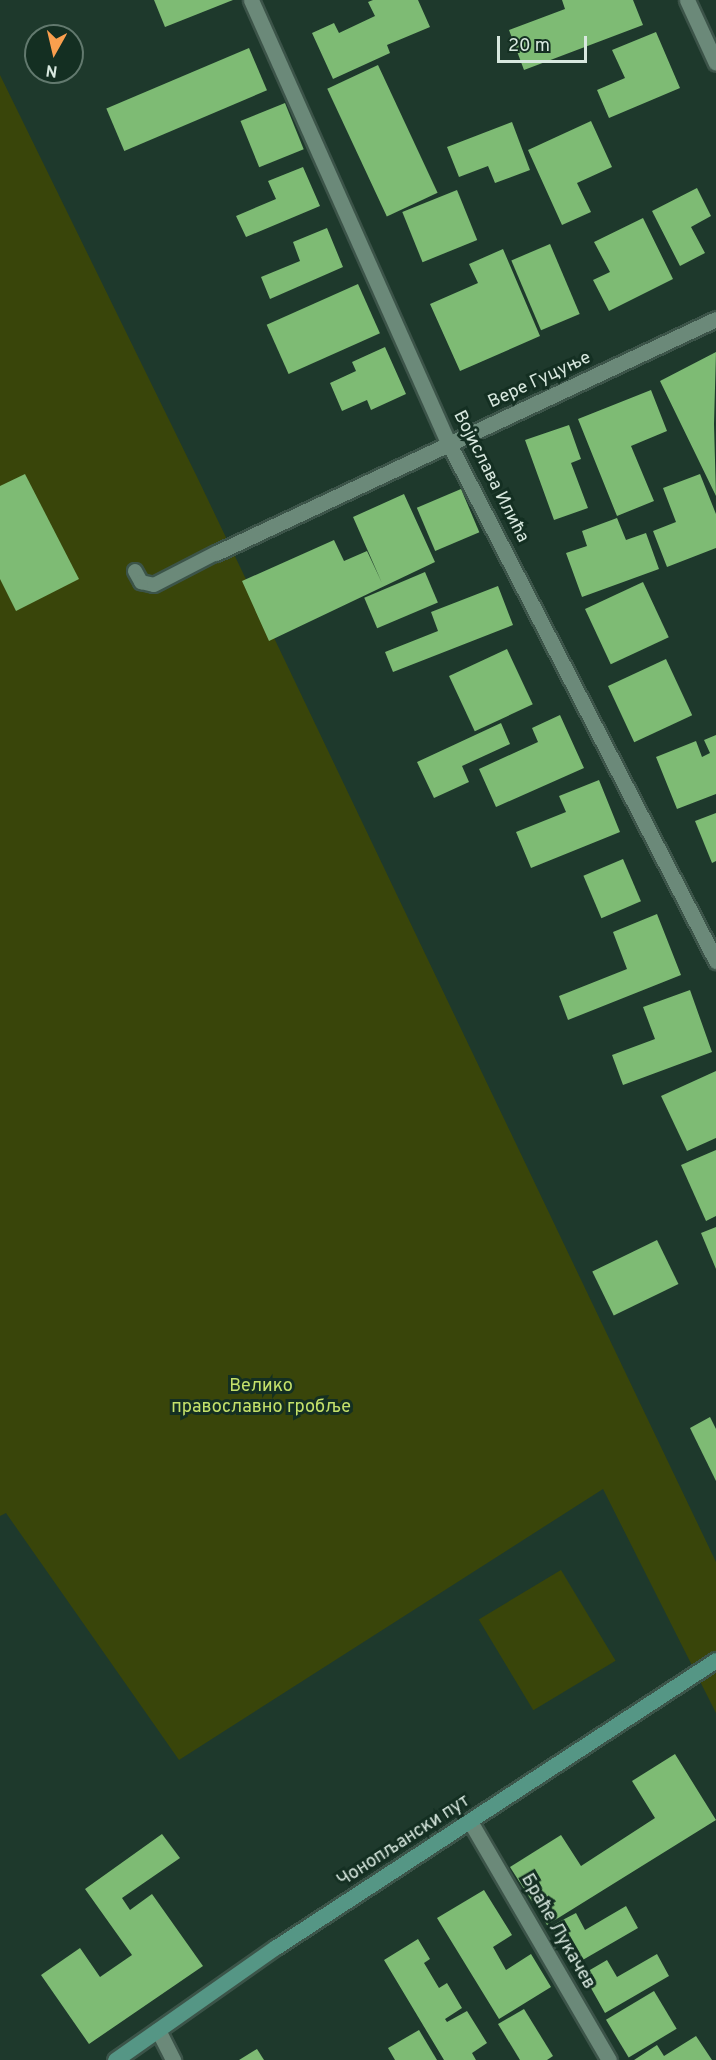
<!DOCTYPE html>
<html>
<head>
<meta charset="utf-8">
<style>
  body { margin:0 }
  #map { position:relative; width:716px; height:2060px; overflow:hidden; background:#1e392c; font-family:Overpass,sans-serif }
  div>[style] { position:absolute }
  .green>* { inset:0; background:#39450a; transform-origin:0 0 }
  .building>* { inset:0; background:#7ebb74; transform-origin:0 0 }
  .roads { filter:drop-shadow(2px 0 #3c5449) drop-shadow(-2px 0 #3c5449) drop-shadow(0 2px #3c5449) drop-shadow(0 -2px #3c5449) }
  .lane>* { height:14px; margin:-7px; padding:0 7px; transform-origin:7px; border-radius:7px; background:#6b8979 }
  .street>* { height:15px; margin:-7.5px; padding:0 7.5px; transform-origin:7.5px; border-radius:7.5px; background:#6b8979 }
  .secondary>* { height:15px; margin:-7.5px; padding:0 7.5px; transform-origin:7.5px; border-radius:7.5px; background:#559685 }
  span { translate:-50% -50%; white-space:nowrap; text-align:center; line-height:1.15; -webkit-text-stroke:6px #142f22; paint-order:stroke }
  .street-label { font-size:18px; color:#d8e8df }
  .park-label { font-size:18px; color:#c4e16a }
  .north { position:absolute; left:24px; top:24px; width:60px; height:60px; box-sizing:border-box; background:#142f22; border:2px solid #62796e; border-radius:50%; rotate:188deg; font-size:16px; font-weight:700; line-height:24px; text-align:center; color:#d8e8df }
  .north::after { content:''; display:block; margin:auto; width:21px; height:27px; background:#fa9f4e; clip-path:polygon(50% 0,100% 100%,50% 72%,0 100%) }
  .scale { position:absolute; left:497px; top:36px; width:90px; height:27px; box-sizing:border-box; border:3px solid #d8e8df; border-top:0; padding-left:8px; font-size:18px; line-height:21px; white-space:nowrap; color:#d8e8df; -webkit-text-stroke:4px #142f22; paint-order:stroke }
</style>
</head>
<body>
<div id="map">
  <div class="green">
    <i style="clip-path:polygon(0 75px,199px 481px,716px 1562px,716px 1713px,603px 1489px,179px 1760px,6px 1513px,0 1516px)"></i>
    <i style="left:561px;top:1570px;width:106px;height:96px;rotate:59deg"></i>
  </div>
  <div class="building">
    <i style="clip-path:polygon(154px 0,233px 0,165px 27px)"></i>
    <i style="clip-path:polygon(373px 0,418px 0,430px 27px,387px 45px,390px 53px,333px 79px,312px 33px,334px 23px,339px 33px,375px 16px,368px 2px)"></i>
    <i style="clip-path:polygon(562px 0,633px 0,643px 25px,524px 70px,509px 30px,565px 9px)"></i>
    <i style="clip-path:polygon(656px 32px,680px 88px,609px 118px,597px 90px,625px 78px,612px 50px)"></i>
    <i style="left:249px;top:48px;width:46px;height:155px;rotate:67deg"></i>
    <i style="left:378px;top:65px;width:141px;height:56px;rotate:65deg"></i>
    <i style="left:285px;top:103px;width:50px;height:48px;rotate:68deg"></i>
    <i style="clip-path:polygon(591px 121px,612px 167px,577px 183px,591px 212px,562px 225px,528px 150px)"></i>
    <i style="clip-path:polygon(512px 122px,530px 170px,495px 183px,488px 166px,459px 177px,447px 147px)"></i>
    <i style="clip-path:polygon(303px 167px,320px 206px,246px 237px,236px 216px,276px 199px,268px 181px)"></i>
    <i style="clip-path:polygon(697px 188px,711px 216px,691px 227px,705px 253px,680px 266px,652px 211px)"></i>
    <i style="left:457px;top:190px;width:54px;height:59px;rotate:68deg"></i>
    <i style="clip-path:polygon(643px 218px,673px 279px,609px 311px,593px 280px,610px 272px,594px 242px)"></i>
    <i style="clip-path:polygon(327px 228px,343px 267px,270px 299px,261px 277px,300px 261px,293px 242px)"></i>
    <i style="left:550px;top:244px;width:76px;height:42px;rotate:67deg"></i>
    <i style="clip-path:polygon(503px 249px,540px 336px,460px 371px,430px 304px,478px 283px,469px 264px)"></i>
    <i style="left:358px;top:284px;width:54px;height:100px;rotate:66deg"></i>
    <i style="clip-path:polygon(385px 347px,406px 394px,371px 410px,367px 400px,342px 411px,330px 383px,356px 371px,352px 362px)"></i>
    <i style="clip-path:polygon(716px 352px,714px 424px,716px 496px,660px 381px)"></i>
    <i style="clip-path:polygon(651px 390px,667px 431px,631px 446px,654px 501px,617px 516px,578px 419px)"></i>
    <i style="clip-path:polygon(569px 425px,581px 459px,571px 463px,588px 508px,554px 520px,525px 440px)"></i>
    <i style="clip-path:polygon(25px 474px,79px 579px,16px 611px,0 579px,0 486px)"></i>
    <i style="clip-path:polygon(700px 474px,716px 514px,716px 548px,667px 567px,653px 531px,676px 522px,663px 488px)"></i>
    <i style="left:461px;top:489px;width:47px;height:48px;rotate:67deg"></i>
    <i style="clip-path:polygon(404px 494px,435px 562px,269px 641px,242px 581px,334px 540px,344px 561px,367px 551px,382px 583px,353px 517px)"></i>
    <i style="clip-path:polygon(617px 518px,626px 540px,646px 533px,659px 569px,582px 597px,566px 553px,587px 546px,582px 531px)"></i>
    <i style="left:425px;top:572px;width:33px;height:66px;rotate:67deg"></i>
    <i style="left:643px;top:582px;width:61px;height:64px;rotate:65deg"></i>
    <i style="clip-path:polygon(498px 586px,513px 625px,393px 672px,385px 652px,438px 631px,431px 612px)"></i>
    <i style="left:507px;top:649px;width:61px;height:64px;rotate:65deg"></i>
    <i style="left:666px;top:659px;width:62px;height:64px;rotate:65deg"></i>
    <i style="clip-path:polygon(560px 715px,584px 768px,496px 807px,479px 769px,538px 742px,532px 728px)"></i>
    <i style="clip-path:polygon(501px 723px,510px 744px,462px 766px,469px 782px,434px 798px,417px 762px)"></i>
    <i style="clip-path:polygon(716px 735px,716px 794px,677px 809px,656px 757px,696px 741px,702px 757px,710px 753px,704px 740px)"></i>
    <i style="clip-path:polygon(599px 780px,620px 832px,531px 868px,516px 832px,566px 812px,559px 796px)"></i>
    <i style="clip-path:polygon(716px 813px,716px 861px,712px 863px,695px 821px)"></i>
    <i style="left:623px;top:859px;width:46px;height:43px;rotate:67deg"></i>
    <i style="clip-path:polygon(657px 914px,681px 975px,568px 1020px,559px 996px,627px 969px,613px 932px)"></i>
    <i style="clip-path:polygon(690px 990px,712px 1052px,623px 1085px,612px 1055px,655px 1039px,643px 1007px)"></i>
    <i style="clip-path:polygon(716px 1071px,716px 1138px,687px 1151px,661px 1096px)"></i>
    <i style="clip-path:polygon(716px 1150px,716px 1216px,706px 1221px,681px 1165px)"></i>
    <i style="clip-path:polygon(716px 1227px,716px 1269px,701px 1233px)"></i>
    <i style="left:657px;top:1240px;width:49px;height:72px;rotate:64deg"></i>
    <i style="clip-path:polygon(710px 1417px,716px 1429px,716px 1481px,690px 1428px)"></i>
    <i style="clip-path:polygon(675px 1754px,716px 1820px,547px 1925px,510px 1867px,561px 1835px,581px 1866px,655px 1818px,632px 1781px)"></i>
    <i style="clip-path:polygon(162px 1834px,180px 1858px,122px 1898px,130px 1910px,152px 1894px,203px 1966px,89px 2044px,41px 1975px,80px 1948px,100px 1977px,132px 1955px,85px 1889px)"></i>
    <i style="clip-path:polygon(484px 1890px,512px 1935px,493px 1947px,506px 1970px,531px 1954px,551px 1987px,499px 2019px,437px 1918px)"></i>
    <i style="clip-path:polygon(626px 1906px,638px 1928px,574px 1965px,551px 1926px,576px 1913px,585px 1930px)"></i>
    <i style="clip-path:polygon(418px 1939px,430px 1959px,424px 1963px,439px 1988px,447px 1983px,462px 2008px,445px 2019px,447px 2022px,467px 2011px,487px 2043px,472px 2053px,476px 2060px,444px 2060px,384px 1960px)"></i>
    <i style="clip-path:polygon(657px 1954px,669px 1976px,605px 2013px,583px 1974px,607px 1960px,617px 1977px)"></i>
    <i style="left:654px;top:1991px;width:44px;height:56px;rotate:59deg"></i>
    <i style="clip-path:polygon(524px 2009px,553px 2056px,547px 2060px,520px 2060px,498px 2024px)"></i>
    <i style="clip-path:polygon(419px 2030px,437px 2060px,395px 2060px,388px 2048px)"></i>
    <i style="clip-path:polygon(696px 2036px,712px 2060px,634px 2060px,657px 2045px,664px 2056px)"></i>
    <i style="clip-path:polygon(257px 2049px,264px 2060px,239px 2060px)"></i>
  </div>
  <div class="roads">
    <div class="lane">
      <i style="left:135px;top:571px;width:13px;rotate:61deg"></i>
      <i style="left:141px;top:582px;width:13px;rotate:13deg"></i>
      <i style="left:154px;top:585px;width:70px;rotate:-27.3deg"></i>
    </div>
    <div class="street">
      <i style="left:251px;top:0;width:488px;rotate:66deg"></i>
      <i style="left:450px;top:446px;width:580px;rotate:62.68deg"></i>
      <i style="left:687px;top:0;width:69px;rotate:65.3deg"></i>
      <i style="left:216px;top:553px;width:552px;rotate:-25.08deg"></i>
      <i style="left:471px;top:1823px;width:274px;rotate:59.8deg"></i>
      <i style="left:158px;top:2030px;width:34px;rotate:63deg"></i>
    </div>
    <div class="secondary">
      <i style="left:115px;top:2060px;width:197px;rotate:-35.1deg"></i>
      <i style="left:276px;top:1947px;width:525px;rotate:-33.12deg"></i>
    </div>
  </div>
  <div class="street-label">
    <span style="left:540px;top:381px;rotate:-25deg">Вере Гуцуње</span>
    <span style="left:490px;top:477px;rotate:63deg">Војислава Илића</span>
    <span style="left:404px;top:1842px;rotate:-33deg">Чонопљански пут</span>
    <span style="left:557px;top:1932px;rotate:60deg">Браће Лукачев</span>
  </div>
  <div class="park-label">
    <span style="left:261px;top:1398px">Велико<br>православно гробље</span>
  </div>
  <div class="north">N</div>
  <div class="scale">20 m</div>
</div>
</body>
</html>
